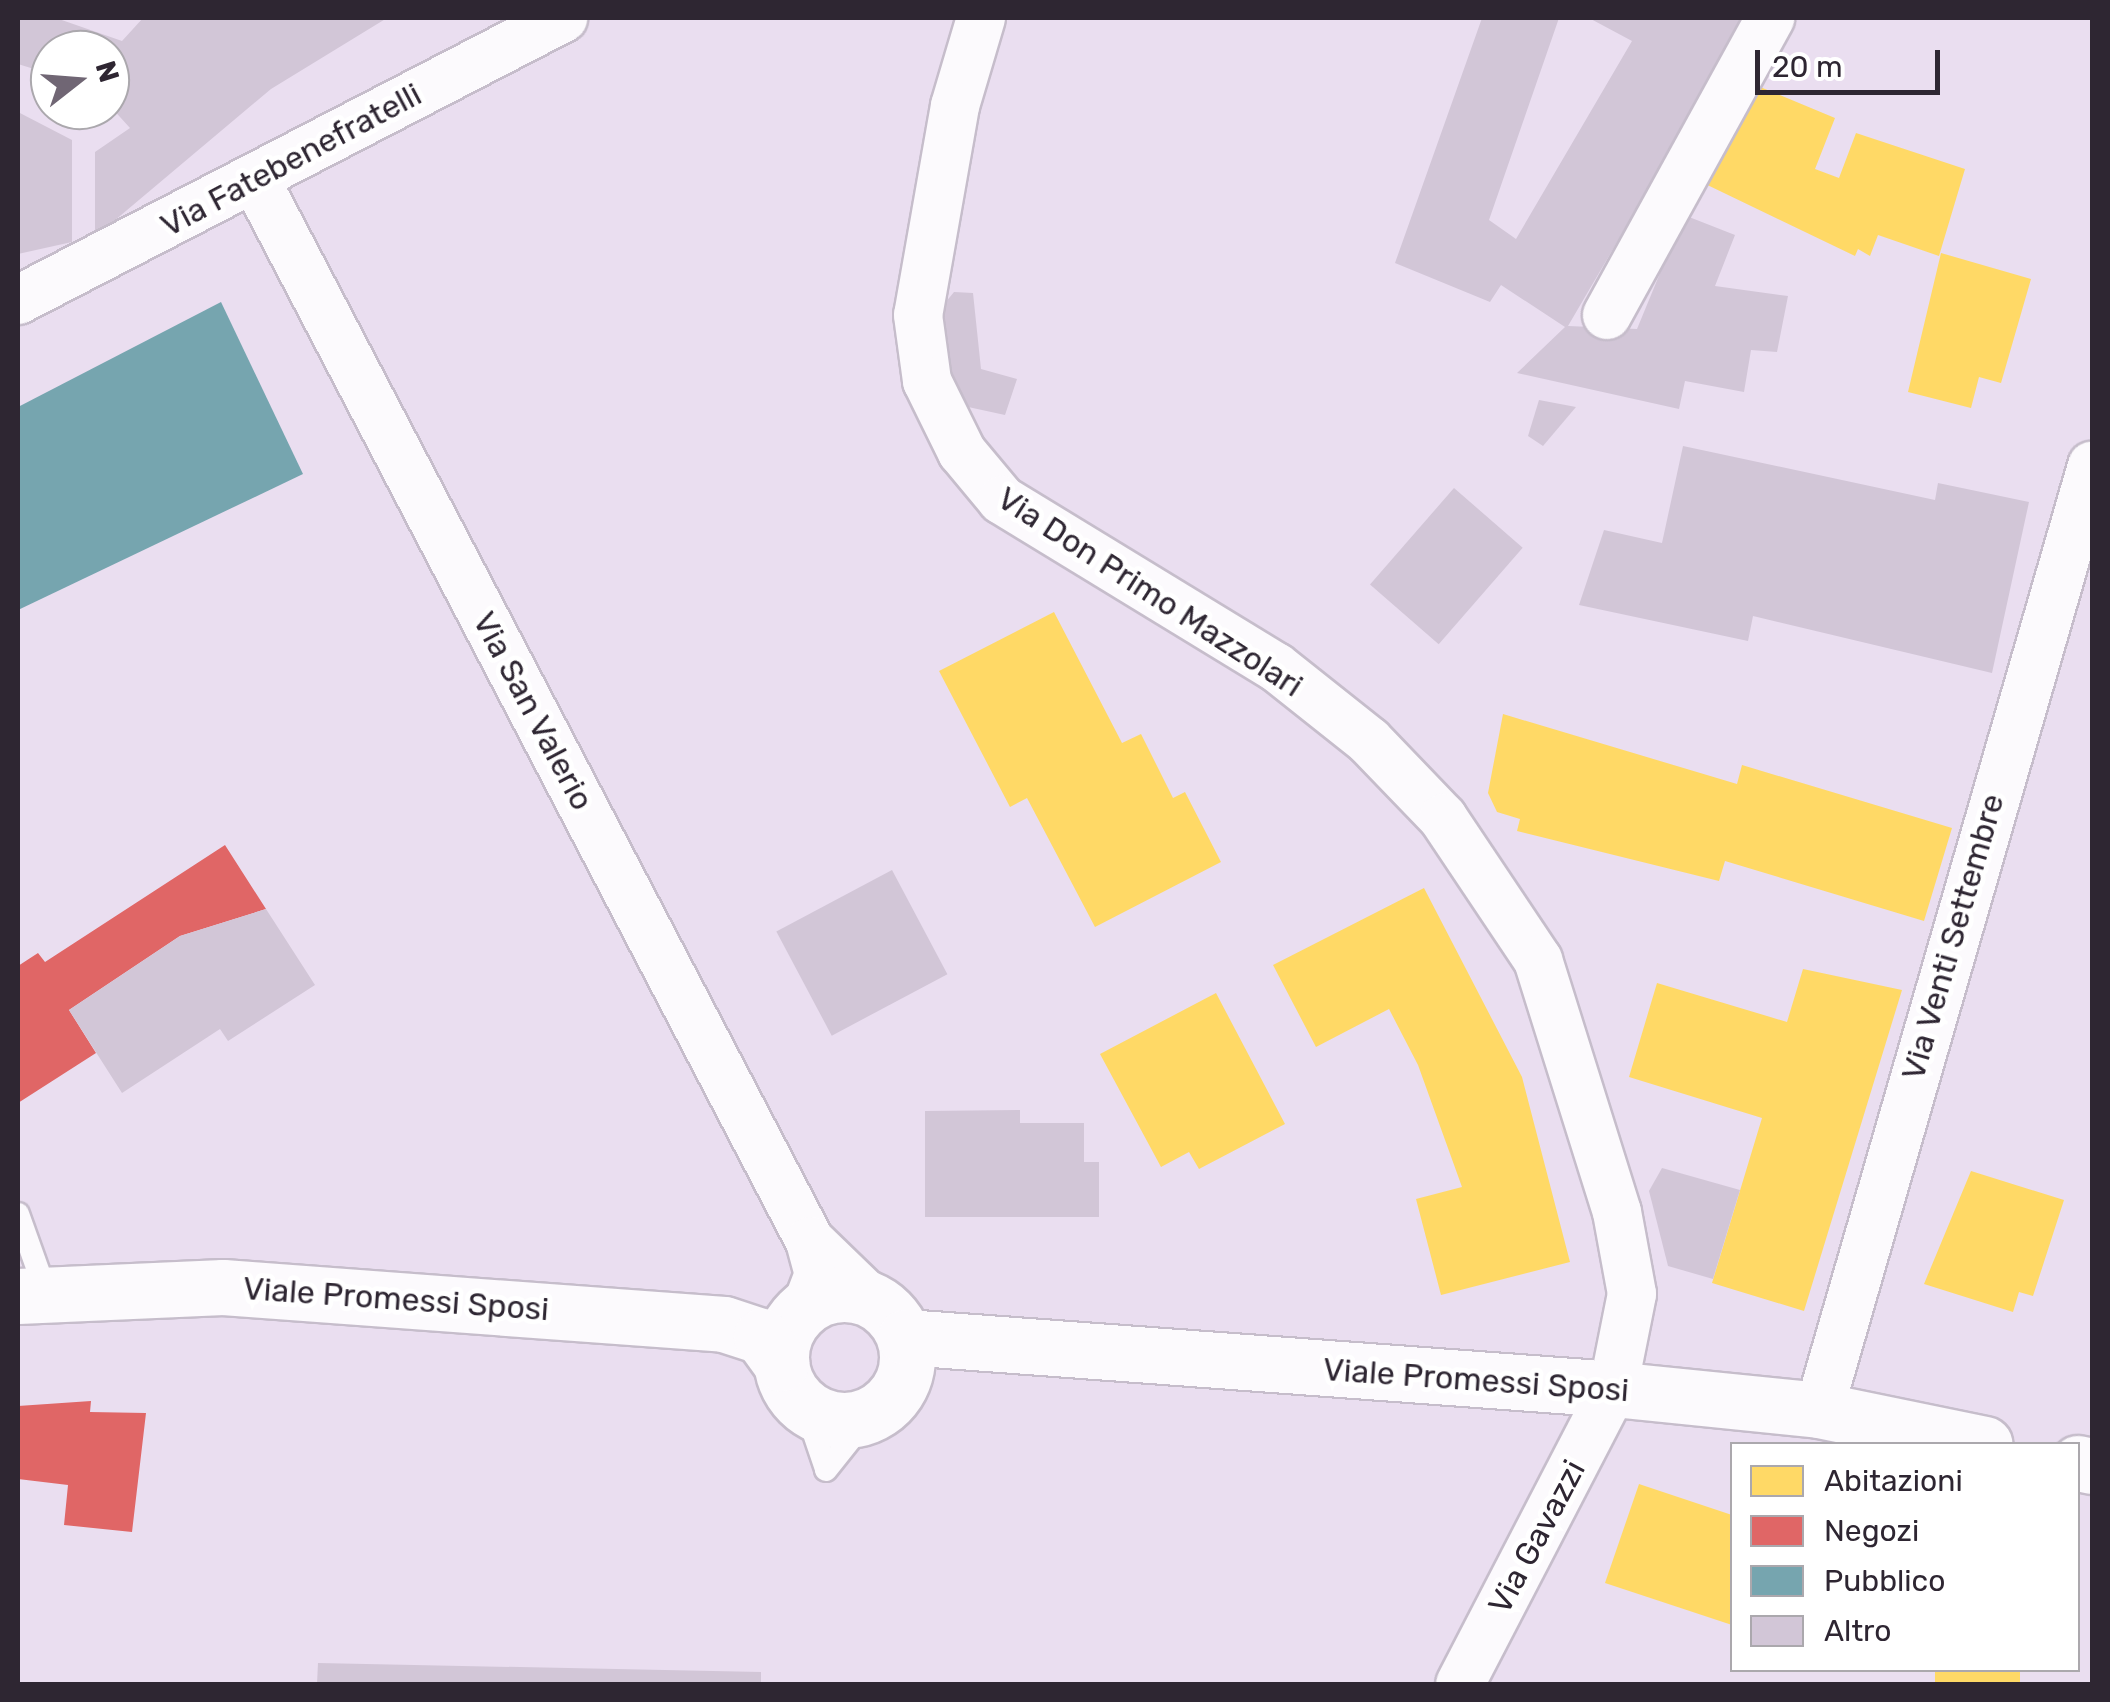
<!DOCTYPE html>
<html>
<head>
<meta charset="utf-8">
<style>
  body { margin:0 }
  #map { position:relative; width:2110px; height:1702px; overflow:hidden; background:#eadef0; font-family:Rubik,sans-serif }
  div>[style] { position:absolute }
  .homes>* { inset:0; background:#ffd966; transform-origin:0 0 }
  .shops>* { inset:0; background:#e06666 }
  .public>* { inset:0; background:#76a5af }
  .building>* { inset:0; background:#d2c6d7; transform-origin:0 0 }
  .roads { filter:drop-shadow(2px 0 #c6bdcb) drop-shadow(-2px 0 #c6bdcb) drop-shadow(0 2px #c6bdcb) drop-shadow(0 -2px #c6bdcb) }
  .lane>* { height:22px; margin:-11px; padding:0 11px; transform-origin:11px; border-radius:11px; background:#fcfafd }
  .street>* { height:48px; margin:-24px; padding:0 24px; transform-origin:24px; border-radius:24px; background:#fcfafd }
  .secondary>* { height:55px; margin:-27.5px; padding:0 27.5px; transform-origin:27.5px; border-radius:27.5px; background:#fcfafd }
  .secondary>.ring { margin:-27.5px; padding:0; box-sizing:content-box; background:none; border:55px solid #fcfafd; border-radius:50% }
  span { translate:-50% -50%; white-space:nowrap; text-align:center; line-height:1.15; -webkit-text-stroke:10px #fff; paint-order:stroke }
  .street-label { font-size:32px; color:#2e2632 }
  .frame { position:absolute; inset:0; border:20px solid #2e2632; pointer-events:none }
  .legend { position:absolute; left:1730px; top:1442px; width:350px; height:230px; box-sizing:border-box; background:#fff; border:2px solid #aba8ad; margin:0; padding:12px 18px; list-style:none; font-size:30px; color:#2e2632 }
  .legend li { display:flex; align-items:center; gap:20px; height:50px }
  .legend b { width:50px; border:2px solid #aba8ad }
  .north { position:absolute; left:30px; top:30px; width:100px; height:100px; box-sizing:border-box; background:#fff; border:2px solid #aba8ad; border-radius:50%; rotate:73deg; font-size:28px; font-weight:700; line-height:40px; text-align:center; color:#2e2632 }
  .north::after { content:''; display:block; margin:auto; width:35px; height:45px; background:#706674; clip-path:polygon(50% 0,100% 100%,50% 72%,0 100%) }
  .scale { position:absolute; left:1755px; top:50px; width:185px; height:45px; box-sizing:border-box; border:5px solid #2e2632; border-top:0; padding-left:12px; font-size:30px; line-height:35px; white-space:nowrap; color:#2e2632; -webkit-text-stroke:8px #fff; paint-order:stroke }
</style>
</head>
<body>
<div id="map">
  <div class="homes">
    <i style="clip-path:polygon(1741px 79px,1835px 118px,1815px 169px,1839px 178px,1856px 133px,1965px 169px,1939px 256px,1878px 235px,1870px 256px,1858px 249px,1855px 256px,1697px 180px)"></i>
    <i style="clip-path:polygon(1941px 253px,2031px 279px,2001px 383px,1979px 377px,1971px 408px,1908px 392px)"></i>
    <i style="clip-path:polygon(1054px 612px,1122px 743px,1141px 734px,1173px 798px,1185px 792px,1221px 862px,1095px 927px,1027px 798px,1010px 807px,939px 671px)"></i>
    <i style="clip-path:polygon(1503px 714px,1737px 784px,1742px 765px,1952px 828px,1924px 921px,1725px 861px,1719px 881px,1517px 831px,1520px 819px,1497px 812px,1488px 793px)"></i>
    <i style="clip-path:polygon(1424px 888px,1522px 1077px,1570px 1262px,1441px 1295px,1416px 1199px,1462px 1187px,1418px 1065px,1389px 1009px,1316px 1047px,1273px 965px)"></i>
    <i style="clip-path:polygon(1803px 969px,1902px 990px,1804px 1311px,1712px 1283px,1762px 1118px,1629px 1077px,1657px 983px,1787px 1022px)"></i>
    <i style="clip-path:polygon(1216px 993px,1285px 1124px,1199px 1169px,1189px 1152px,1161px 1167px,1100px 1054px)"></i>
    <i style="clip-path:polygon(1971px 1171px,2064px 1200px,2033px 1296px,2019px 1292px,2013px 1312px,1924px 1284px)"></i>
    <i style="clip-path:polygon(1639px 1484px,1732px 1515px,1732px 1625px,1605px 1583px)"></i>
    <i style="left:1935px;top:1670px;width:85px;height:16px"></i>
  </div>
  <div class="shops">
    <i style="clip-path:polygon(225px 845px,266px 909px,180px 936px,69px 1010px,96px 1053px,18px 1103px,18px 966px,38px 953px,45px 962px)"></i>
    <i style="clip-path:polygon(91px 1401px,90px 1412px,146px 1413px,132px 1532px,64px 1525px,68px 1485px,18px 1479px,18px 1406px)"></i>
  </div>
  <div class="public">
    <i style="clip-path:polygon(221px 302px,303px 474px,18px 610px,18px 407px)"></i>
  </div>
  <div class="building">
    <i style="clip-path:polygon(18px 18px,56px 18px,122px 41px,143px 18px,387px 18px,271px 89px,95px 237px,95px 152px,130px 128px,110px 106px,110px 50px,50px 50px,50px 74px,18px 64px)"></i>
    <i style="clip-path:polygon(1482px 18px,1559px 18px,1489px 220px,1516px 239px,1632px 41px,1589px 18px,1748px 18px,1568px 326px,1637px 329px,1684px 215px,1735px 235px,1715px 286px,1788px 296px,1777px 352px,1751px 350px,1744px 392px,1685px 381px,1679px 409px,1517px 373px,1565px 327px,1501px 285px,1490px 302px,1395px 263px)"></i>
    <i style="clip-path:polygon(18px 112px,72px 140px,72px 242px,18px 254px)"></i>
    <i style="clip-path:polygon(954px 292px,973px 293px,981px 369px,1017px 379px,1005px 415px,959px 405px,947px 376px,936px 314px)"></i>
    <i style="clip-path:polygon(1539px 400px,1576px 407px,1543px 446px,1528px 436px)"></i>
    <i style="clip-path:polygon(1683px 446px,1935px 500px,1938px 483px,2029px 502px,1992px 673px,1753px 616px,1748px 641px,1579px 605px,1604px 530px,1662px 543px)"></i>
    <i style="left:1454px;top:488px;width:91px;height:128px;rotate:41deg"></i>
    <i style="left:892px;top:870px;width:118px;height:131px;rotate:62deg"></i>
    <i style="clip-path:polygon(266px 909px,315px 985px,228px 1041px,220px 1029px,122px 1093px,69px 1010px,180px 936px)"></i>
    <i style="clip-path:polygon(1020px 1110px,1020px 1123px,1084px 1123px,1084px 1162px,1099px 1162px,1099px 1217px,925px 1217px,925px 1111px)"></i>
    <i style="clip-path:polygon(1662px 1168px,1740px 1190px,1713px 1279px,1668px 1266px,1649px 1191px)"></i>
    <i style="clip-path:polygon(318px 1663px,761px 1672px,761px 1684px,317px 1684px)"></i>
  </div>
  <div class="roads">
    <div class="lane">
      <i style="left:18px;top:1214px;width:81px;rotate:70.4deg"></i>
      <i style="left:805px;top:1407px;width:65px;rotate:71.3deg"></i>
      <i style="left:826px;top:1470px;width:69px;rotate:-51.5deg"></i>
    </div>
    <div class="street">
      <i style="left:981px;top:18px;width:92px;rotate:106.5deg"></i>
      <i style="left:955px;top:106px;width:212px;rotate:100deg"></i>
      <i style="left:918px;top:315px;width:67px;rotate:82.2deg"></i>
      <i style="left:927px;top:381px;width:79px;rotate:63.8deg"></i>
      <i style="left:962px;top:452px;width:62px;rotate:50.2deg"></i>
      <i style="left:1002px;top:500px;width:321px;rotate:31.4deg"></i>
      <i style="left:1276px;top:667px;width:119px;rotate:38.5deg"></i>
      <i style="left:1369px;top:741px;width:107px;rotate:46.1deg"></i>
      <i style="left:1443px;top:818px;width:171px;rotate:56.2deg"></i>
      <i style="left:1538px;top:960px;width:264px;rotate:72.6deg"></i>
      <i style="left:1617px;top:1212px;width:83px;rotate:79.6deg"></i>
      <i style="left:1632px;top:1294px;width:97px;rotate:101.3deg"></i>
      <i style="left:1613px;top:1389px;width:332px;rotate:117.4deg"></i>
      <i style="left:256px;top:181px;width:1196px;rotate:62.41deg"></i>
      <i style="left:810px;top:1241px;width:34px;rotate:75deg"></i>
      <i style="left:819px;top:1274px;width:34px;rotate:111deg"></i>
      <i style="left:18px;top:300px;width:614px;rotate:-27.36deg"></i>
      <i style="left:1607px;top:315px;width:339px;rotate:-61.2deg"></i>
      <i style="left:810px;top:1241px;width:83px;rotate:44deg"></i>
      <i style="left:1819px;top:1410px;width:983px;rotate:-73.87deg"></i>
    </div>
    <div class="secondary">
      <i class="ring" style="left:781px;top:1294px;width:71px;height:71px"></i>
      <i style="left:18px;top:1296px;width:205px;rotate:-2.5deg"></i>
      <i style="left:223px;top:1287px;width:502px;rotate:4.22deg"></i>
      <i style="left:724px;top:1324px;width:39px;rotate:18deg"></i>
      <i style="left:761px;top:1336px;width:34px;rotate:54deg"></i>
      <i style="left:905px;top:1337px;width:710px;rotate:4.2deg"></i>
      <i style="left:1613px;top:1389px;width:207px;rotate:5.8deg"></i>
      <i style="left:1819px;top:1410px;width:169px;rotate:11.6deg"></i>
      <i style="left:2078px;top:1463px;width:14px;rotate:12deg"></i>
    </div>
  </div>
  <div class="street-label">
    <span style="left:291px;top:160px;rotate:-28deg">Via Fatebenefratelli</span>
    <span style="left:1150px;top:592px;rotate:33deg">Via Don Primo Mazzolari</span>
    <span style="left:533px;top:711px;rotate:62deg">Via San Valerio</span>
    <span style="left:1953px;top:937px;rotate:-74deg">Via Venti Settembre</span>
    <span style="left:396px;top:1299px;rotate:4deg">Viale Promessi Sposi</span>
    <span style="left:1476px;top:1380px;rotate:4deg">Viale Promessi Sposi</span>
    <span style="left:1537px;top:1537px;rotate:-62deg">Via Gavazzi</span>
  </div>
  <div class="frame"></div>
  <ul class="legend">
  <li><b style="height:28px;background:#ffd966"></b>Abitazioni</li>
  <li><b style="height:28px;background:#e06666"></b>Negozi</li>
  <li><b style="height:28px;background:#76a5af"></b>Pubblico</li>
  <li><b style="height:28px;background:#d2c6d7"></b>Altro</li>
  </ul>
  <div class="north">N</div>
  <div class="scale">20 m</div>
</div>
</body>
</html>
